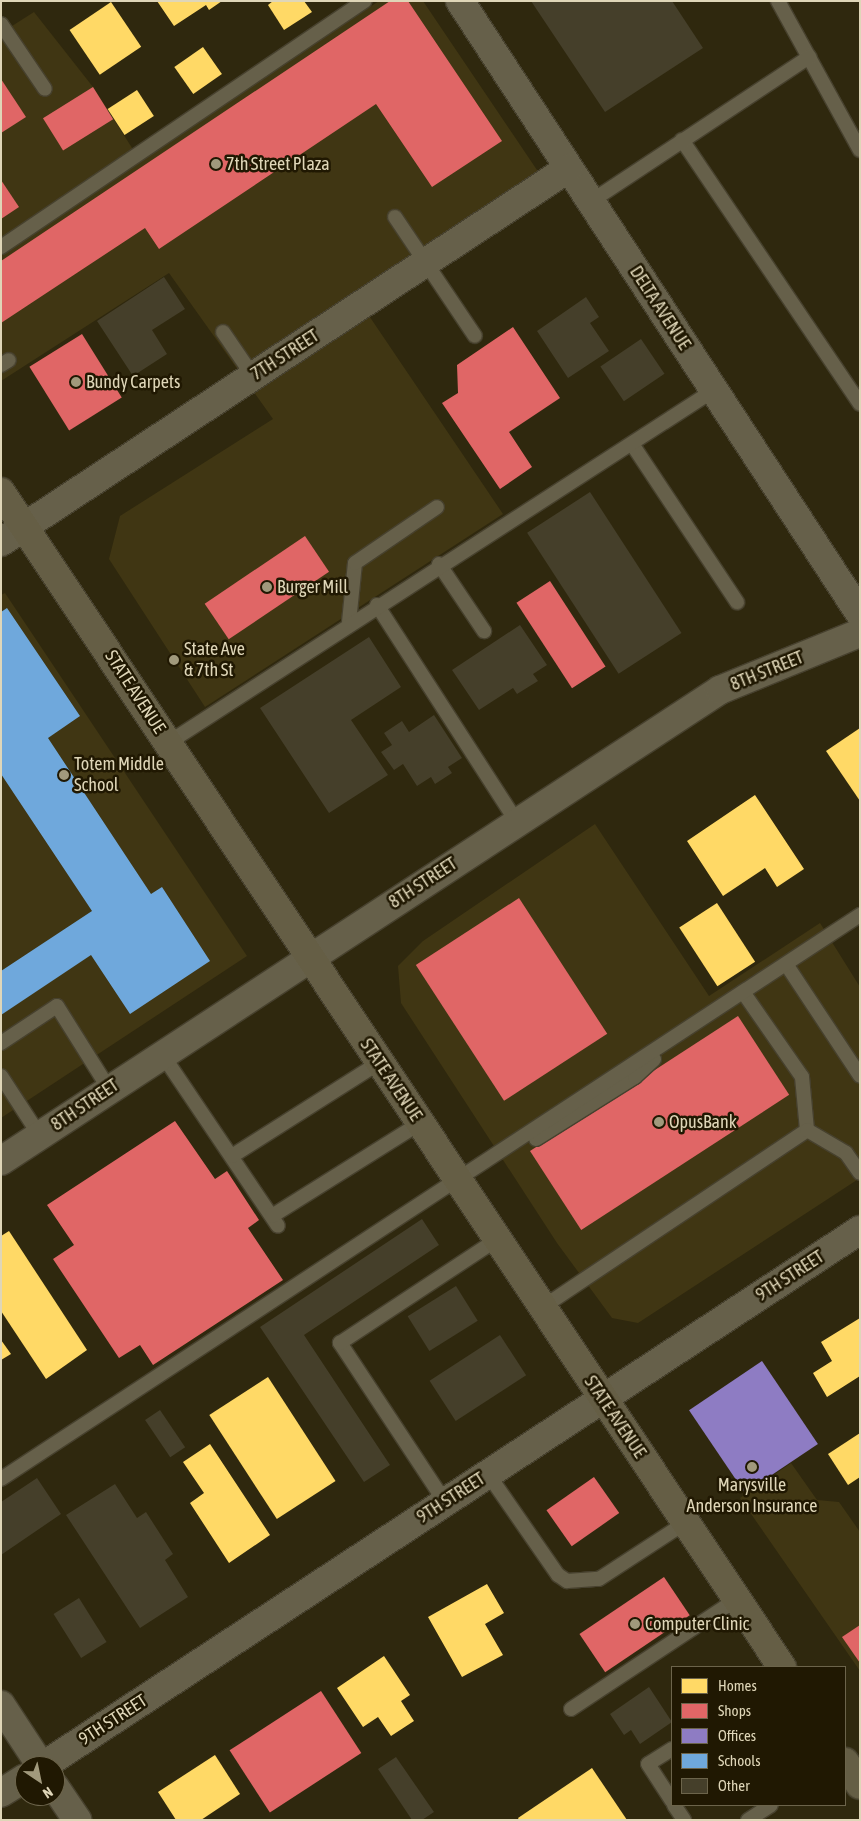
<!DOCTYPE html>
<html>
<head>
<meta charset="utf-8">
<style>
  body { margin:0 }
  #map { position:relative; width:861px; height:1821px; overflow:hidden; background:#2f280e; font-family:"Asap Condensed",sans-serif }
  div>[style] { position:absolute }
  .built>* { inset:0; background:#403613 }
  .homes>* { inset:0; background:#ffd966; transform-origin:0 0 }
  .shops>* { inset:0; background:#e06666; transform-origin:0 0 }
  .offices>* { inset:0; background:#8e7cc3; transform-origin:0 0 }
  .schools>* { inset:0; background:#6fa8dc }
  .building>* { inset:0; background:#453f2a; transform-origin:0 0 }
  .roads { filter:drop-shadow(1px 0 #47412e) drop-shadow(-1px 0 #47412e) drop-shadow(0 1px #47412e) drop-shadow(0 -1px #47412e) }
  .service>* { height:14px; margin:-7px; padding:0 7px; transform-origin:7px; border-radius:7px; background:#66604a }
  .minor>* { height:28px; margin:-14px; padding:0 14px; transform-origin:14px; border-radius:14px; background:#66604a }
  .tertiary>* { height:28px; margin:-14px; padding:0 14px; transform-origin:14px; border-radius:14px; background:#66604a }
  .primary>* { height:28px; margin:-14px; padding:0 14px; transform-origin:14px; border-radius:14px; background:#655e45 }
  .dots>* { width:14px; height:14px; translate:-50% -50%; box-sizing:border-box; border:2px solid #201802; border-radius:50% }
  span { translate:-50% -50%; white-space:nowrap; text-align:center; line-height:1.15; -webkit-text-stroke:5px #201802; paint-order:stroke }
  .poi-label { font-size:18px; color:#dfd6b8 }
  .left { translate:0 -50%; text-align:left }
  .street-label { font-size:18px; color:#dfd6b8 }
  .frame { position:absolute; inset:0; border:2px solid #dfd6b8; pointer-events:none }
  .legend { position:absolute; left:671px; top:1666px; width:175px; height:140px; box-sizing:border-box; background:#201802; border:1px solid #6c644b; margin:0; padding:6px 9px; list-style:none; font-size:15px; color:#dfd6b8 }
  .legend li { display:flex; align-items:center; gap:10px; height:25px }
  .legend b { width:25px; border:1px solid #6c644b }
  .north { position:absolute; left:15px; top:1756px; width:50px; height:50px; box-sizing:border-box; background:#201802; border:1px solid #6c644b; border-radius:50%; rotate:146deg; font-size:14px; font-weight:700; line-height:20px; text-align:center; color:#dfd6b8 }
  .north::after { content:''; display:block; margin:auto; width:18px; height:22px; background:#a1997c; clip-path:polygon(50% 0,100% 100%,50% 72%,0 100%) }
</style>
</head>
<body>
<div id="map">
  <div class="built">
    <i style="clip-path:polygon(379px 1px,423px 1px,539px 173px,355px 295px,503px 514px,205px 707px,109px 559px,120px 516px,273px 419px,169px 273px,1px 381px,1px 253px)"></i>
    <i style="clip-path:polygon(34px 12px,93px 87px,134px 151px,1px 239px,1px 33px)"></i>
    <i style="clip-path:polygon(5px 593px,247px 956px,1px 1118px,1px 595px)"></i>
    <i style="clip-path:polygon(595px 824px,709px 996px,820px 923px,860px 987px,860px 1178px,638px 1323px,612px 1318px,557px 1243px,401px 1003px,398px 966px,423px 941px)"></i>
    <i style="clip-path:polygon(791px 1463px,817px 1500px,839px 1502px,860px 1532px,860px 1671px,740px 1498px)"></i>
  </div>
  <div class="homes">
    <i style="clip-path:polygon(157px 1px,222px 1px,209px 10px,206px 5px,174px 26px)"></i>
    <i style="clip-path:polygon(273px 1px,304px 1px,312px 12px,284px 30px,268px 5px)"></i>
    <i style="left:111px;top:2px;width:54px;height:50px;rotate:56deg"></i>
    <i style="left:203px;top:47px;width:33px;height:35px;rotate:55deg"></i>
    <i style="left:137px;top:90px;width:31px;height:35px;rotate:57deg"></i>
    <i style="clip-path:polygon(860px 728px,860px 801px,826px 751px)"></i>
    <i style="clip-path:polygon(755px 795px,804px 869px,777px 887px,765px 868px,723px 896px,687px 841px)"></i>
    <i style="left:717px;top:903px;width:70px;height:45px;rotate:57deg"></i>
    <i style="clip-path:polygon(9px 1231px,87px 1350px,46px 1379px,1px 1311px,1px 1236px)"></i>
    <i style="clip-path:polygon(860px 1318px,860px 1376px,827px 1397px,813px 1373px,832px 1361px,821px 1342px)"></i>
    <i style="clip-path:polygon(1px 1340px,11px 1354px,1px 1360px)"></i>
    <i style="left:268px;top:1377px;width:124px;height:70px;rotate:57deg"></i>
    <i style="clip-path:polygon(860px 1433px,860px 1477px,848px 1485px,828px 1454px)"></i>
    <i style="clip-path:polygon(210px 1444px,270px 1535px,229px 1563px,190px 1503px,204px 1493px,183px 1462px)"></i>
    <i style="clip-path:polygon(487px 1584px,504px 1613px,485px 1624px,503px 1655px,462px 1677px,428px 1617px)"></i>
    <i style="clip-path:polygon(384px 1656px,410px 1695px,401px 1701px,414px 1721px,391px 1736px,378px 1717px,363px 1727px,337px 1688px)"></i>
    <i style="clip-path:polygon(215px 1755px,240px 1794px,201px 1820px,176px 1820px,158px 1792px)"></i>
    <i style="clip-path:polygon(592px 1768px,627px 1820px,519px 1820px,518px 1818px)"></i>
  </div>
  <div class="shops">
    <i style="clip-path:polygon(390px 1px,408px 1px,502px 141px,432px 187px,376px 104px,159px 249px,145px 228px,1px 323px,1px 261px)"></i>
    <i style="clip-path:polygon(1px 79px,26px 117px,1px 133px)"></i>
    <i style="left:93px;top:87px;width:38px;height:59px;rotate:58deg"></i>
    <i style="clip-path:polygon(1px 180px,19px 207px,1px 219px)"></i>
    <i style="clip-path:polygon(513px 327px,560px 398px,509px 432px,532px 467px,500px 489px,442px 403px,458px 393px,457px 365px)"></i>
    <i style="left:82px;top:334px;width:75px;height:62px;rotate:58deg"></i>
    <i style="left:305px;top:536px;width:43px;height:121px;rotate:56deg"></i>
    <i style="left:550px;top:581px;width:102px;height:40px;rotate:57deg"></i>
    <i style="left:519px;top:898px;width:162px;height:123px;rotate:57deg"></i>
    <i style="left:738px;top:1016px;width:94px;height:248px;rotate:57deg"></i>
    <i style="clip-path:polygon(175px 1121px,215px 1179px,227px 1171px,259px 1220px,248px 1228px,283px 1280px,153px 1365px,140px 1345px,119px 1358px,53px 1259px,74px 1245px,47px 1205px)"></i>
    <i style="left:594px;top:1477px;width:44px;height:58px;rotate:55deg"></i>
    <i style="left:664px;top:1577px;width:46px;height:102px;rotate:56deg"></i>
    <i style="clip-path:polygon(860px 1625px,860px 1663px,842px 1637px)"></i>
    <i style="left:321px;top:1691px;width:74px;height:109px;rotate:57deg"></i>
  </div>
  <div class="offices">
    <i style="left:762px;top:1361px;width:100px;height:88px;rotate:56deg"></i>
  </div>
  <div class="schools">
    <i style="clip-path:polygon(7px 608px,80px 716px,48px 738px,151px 894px,162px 887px,210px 961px,130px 1014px,91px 955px,1px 1015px,1px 971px,92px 911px,1px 774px,1px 612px)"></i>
  </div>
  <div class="building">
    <i style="clip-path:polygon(531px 1px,672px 1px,703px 48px,605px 112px)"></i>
    <i style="clip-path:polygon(164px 277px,185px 309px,152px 330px,167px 354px,133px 376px,97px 321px)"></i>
    <i style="clip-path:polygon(586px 297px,599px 317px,590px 323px,609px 351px,568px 378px,537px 331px)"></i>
    <i style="left:641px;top:339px;width:42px;height:49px;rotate:56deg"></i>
    <i style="left:590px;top:492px;width:168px;height:75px;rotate:57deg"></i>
    <i style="clip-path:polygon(520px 625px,547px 665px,533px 674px,538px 681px,517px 694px,513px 688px,479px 710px,452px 670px)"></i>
    <i style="clip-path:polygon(369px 637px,401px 687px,351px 720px,388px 775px,329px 813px,260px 708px)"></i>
    <i style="clip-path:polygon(434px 715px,462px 758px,448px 767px,452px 773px,435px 784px,431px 777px,417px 786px,403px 764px,394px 770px,381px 752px,392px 745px,384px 733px,402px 721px,409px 732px)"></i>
    <i style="clip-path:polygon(422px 1219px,439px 1245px,304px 1335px,390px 1465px,364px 1482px,260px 1327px)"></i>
    <i style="left:456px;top:1286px;width:41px;height:57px;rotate:58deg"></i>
    <i style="left:500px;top:1335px;width:48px;height:84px;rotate:57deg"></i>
    <i style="left:160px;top:1410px;width:45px;height:18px;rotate:56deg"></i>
    <i style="clip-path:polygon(37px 1478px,61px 1514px,1px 1555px,1px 1502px)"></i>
    <i style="clip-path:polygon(115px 1484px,137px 1518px,146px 1512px,173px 1554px,165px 1560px,188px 1597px,140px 1628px,66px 1515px)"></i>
    <i style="left:79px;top:1598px;width:52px;height:30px;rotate:58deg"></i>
    <i style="clip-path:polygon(649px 1687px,672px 1722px,640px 1744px,631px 1730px,624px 1735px,610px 1714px)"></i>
    <i style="clip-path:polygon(396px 1757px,434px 1812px,422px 1820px,412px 1820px,378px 1769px)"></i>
  </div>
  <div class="roads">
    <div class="service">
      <i style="left:778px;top:1px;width:170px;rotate:61.2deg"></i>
      <i style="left:1px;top:24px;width:78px;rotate:55.9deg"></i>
      <i style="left:682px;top:140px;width:318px;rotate:56deg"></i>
      <i style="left:590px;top:202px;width:263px;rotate:-33.5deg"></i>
      <i style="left:395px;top:217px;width:143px;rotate:56.1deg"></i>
      <i style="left:1px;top:247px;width:439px;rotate:-34.1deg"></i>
      <i style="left:223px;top:332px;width:53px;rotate:55.7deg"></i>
      <i style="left:1px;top:365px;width:9px;rotate:-32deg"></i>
      <i style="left:632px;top:444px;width:190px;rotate:56.4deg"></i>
      <i style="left:439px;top:564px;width:81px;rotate:56.1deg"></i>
      <i style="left:377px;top:605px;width:258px;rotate:57.2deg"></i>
      <i style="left:349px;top:622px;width:59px;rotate:-84.2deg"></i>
      <i style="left:355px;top:563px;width:99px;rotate:-34.3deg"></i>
      <i style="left:168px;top:743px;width:650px;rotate:-32.88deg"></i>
      <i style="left:786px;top:964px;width:134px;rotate:56.5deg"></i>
      <i style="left:743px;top:992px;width:103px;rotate:55.2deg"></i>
      <i style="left:802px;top:1077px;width:53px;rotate:84.6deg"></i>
      <i style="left:1px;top:1043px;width:67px;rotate:-33.5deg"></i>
      <i style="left:57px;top:1006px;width:98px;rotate:57.9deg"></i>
      <i style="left:162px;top:1054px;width:207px;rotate:56deg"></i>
      <i style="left:1px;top:1076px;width:72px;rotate:57deg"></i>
      <i style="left:536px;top:1139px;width:117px;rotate:-32.1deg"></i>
      <i style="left:635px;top:1077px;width:26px;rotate:-43deg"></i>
      <i style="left:232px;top:1156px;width:175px;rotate:-32.4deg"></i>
      <i style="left:272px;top:1216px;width:175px;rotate:-32.1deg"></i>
      <i style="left:543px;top:1307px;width:318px;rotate:-33.8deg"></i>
      <i style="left:807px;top:1130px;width:45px;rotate:30.5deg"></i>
      <i style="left:846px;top:1153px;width:24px;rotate:55deg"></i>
      <i style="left:488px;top:1474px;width:123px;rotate:55.3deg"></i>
      <i style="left:558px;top:1575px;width:11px;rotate:34deg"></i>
      <i style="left:567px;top:1581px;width:32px;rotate:-4deg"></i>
      <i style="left:599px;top:1579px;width:103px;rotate:-33.1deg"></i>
      <i style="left:1px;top:1479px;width:1028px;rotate:-33.29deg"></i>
      <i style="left:445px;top:1502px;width:191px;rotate:-123.4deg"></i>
      <i style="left:340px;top:1343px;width:189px;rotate:-33.4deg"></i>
      <i style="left:571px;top:1709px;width:199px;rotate:-33.5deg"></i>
      <i style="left:672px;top:1749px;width:28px;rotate:148deg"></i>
      <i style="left:648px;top:1764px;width:44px;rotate:57deg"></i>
      <i style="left:674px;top:1805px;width:18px;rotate:56deg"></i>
      <i style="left:748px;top:1820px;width:27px;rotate:-33deg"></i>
    </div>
    <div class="minor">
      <i style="left:460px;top:1px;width:732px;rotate:56.87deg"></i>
      <i style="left:1px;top:542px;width:680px;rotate:-33.36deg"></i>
      <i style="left:1px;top:1705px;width:73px;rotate:56.7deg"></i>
      <i style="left:43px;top:1766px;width:977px;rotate:-33.27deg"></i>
      <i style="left:55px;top:1787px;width:40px;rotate:56deg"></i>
      <i style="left:1px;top:1793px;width:28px;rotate:-32deg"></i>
    </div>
    <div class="tertiary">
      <i style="left:1px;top:1161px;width:860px;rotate:-33.23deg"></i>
      <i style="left:720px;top:690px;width:151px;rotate:-22.2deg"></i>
    </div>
    <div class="primary">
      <i style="left:1px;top:492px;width:1411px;rotate:56.39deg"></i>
      <i style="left:845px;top:1762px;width:27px;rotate:57deg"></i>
    </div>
  </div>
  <div class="dots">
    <i style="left:216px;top:164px;background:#a1997c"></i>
    <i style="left:76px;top:382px;background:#a1997c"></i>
    <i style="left:267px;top:587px;background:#a1997c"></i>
    <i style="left:174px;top:660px;background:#a1997c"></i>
    <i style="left:64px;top:775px;background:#a1997c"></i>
    <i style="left:659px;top:1122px;background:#a1997c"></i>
    <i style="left:752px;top:1467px;background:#a1997c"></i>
    <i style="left:635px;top:1624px;background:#a1997c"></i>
  </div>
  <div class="poi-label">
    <span class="left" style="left:226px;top:164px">7th Street Plaza</span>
    <span class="left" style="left:86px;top:382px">Bundy Carpets</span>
    <span class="left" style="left:277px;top:587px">Burger Mill</span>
    <span class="left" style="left:184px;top:660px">State Ave<br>&amp; 7th St</span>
    <span class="left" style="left:74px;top:775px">Totem Middle<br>School</span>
    <span class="left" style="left:669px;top:1122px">OpusBank</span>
    <span style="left:752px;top:1496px">Marysville<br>Anderson Insurance</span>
    <span class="left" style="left:645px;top:1624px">Computer Clinic</span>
  </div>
  <div class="street-label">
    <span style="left:660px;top:308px;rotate:57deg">DELTA AVENUE</span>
    <span style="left:285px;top:355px;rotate:-33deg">7TH STREET</span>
    <span style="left:767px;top:671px;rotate:-22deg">8TH STREET</span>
    <span style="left:135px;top:692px;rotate:57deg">STATE AVENUE</span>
    <span style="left:423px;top:883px;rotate:-33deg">8TH STREET</span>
    <span style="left:391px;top:1080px;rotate:56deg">STATE AVENUE</span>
    <span style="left:85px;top:1105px;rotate:-34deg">8TH STREET</span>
    <span style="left:790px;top:1276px;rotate:-33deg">9TH STREET</span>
    <span style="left:615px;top:1417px;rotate:56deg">STATE AVENUE</span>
    <span style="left:451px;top:1498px;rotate:-33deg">9TH STREET</span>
    <span style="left:113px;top:1720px;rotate:-33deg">9TH STREET</span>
  </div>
  <div class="frame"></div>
  <ul class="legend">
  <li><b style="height:14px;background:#ffd966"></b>Homes</li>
  <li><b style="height:14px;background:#e06666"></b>Shops</li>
  <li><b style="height:14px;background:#8e7cc3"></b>Offices</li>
  <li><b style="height:14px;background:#6fa8dc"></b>Schools</li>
  <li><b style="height:14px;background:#453f2a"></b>Other</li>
  </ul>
  <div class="north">N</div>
</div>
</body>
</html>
